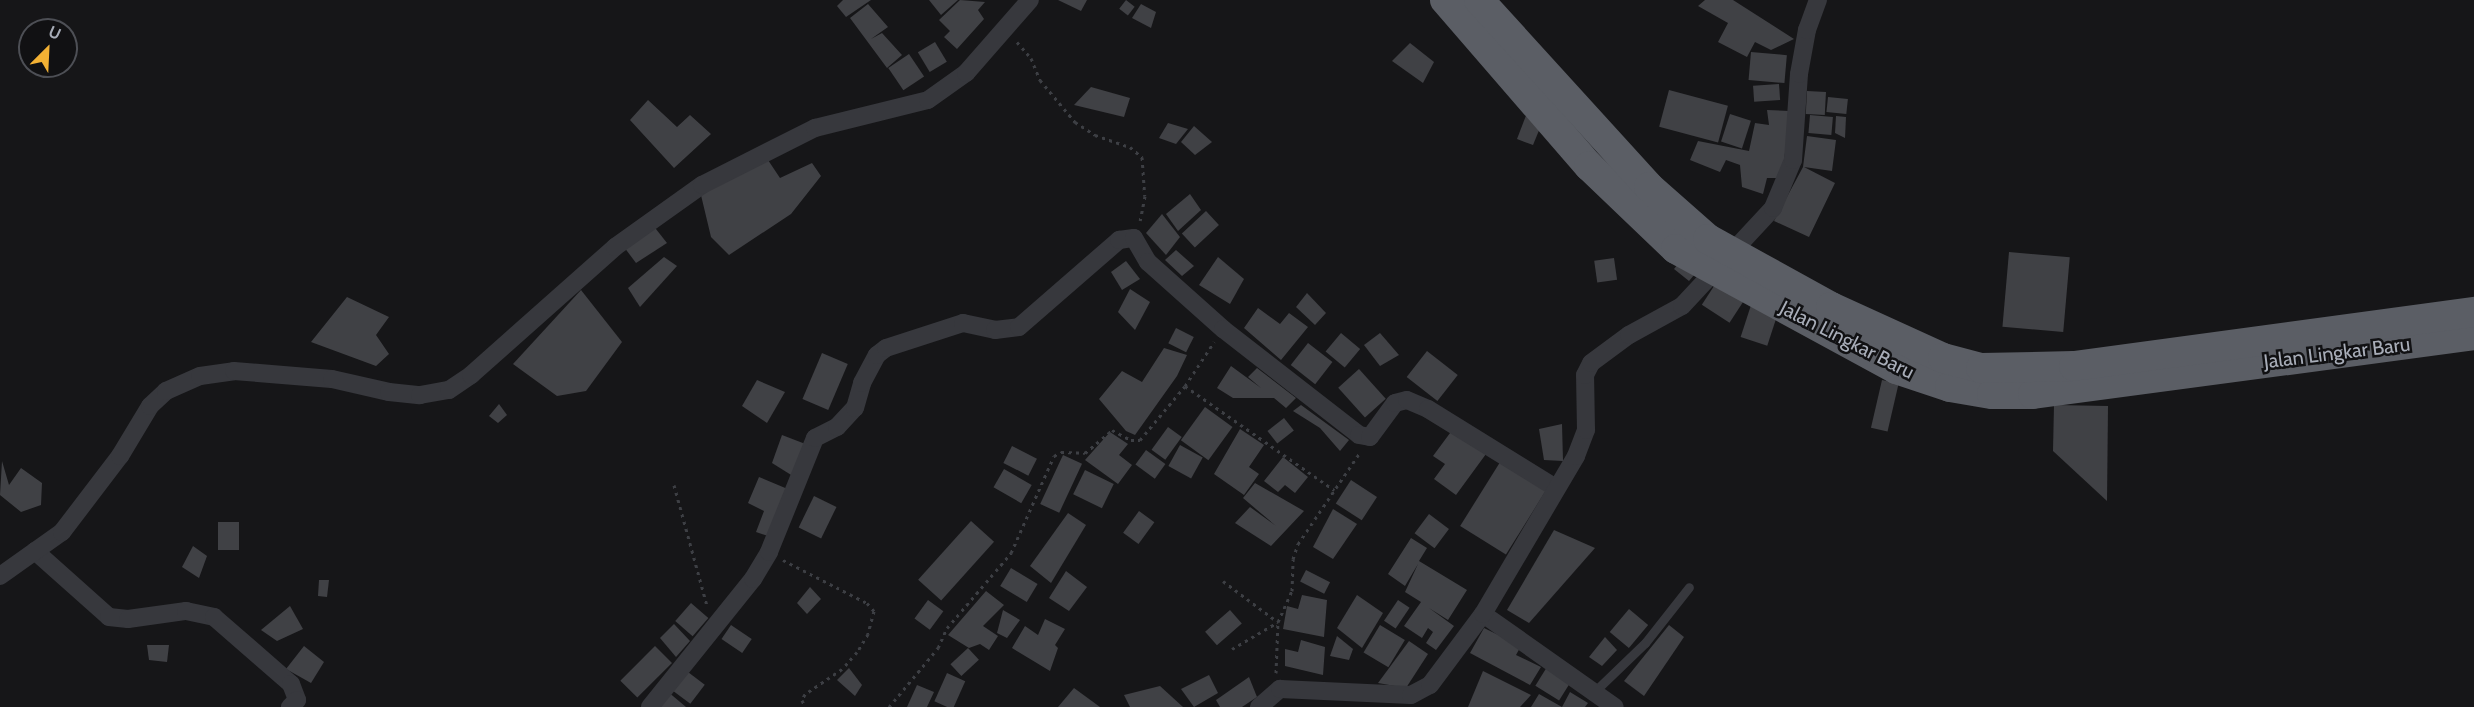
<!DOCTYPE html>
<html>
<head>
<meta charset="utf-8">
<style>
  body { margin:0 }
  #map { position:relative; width:2474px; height:707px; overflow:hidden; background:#161618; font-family:Cabin,sans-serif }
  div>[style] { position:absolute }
  .building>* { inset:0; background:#404145; transform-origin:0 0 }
  .path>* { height:3px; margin-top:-1.5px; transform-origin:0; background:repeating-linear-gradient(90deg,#3d3f44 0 3px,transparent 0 7.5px) }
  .service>* { height:9px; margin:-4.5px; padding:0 4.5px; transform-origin:4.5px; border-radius:4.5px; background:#37383d }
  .minor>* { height:18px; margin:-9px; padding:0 9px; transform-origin:9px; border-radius:9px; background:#37383d }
  .trunk>* { height:30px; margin:-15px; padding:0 15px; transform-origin:15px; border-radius:15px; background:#5b5e65 }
  span { translate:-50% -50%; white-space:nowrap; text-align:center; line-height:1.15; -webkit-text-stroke:5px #111113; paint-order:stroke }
  .street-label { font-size:20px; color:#a8adb8 }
  .north { position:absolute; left:18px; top:18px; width:60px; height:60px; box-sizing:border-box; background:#111113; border:2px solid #4d4f55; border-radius:50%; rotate:24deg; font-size:16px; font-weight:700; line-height:24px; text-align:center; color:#a8adb8 }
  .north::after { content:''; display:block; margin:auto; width:21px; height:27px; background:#f2b134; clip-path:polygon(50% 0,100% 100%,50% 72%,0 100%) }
</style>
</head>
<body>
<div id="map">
  <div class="building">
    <i style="clip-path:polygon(843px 0,871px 0,846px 17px,837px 6px)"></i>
    <i style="clip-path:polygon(929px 0,958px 0,941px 15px)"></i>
    <i style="clip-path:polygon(960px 0,985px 2px,978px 10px,984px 19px,957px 49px,944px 37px,950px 31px,939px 20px)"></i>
    <i style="clip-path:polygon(1058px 0,1087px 0,1081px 11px)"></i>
    <i style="left:1126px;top:0;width:11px;height:11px;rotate:38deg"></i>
    <i style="clip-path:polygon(1705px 0,1733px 0,1794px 39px,1771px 50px,1755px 42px,1747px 57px,1718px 42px,1728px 23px,1698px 6px)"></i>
    <i style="clip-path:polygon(868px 4px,888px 27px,871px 39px,882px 33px,902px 55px,887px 68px,850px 18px)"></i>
    <i style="clip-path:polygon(1141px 4px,1156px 12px,1151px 28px,1132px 18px)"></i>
    <i style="left:935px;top:42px;width:23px;height:20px;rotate:59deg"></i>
    <i style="clip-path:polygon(1410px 43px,1434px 62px,1423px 83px,1392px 61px)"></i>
    <i style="left:1751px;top:52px;width:36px;height:28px;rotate:5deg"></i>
    <i style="left:909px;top:54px;width:27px;height:25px;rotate:56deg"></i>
    <i style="left:1779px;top:84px;width:16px;height:26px;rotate:86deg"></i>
    <i style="clip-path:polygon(1091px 87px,1130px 98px,1124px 117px,1074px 105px)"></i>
    <i style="left:1669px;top:90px;width:61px;height:38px;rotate:15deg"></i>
    <i style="left:1807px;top:91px;width:19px;height:23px;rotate:3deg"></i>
    <i style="left:1828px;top:97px;width:20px;height:15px;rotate:6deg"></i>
    <i style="clip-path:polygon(648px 100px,677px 127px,690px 115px,711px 134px,674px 168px,630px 120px)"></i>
    <i style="clip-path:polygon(1767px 110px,1790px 111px,1782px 178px,1767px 178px,1763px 194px,1742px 187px,1740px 165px,1726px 160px,1720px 172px,1690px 160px,1698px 141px,1749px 151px,1755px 123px,1769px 125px)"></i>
    <i style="clip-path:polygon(1527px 113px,1540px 128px,1533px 145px,1517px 139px)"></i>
    <i style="left:1730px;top:114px;width:22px;height:29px;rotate:18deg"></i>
    <i style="left:1810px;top:115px;width:23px;height:18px;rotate:5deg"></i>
    <i style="clip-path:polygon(1836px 116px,1846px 117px,1845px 138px,1835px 133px)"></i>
    <i style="clip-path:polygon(1168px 123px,1188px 129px,1176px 144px,1159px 138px)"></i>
    <i style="clip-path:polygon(1194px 126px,1212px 142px,1195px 155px,1181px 142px)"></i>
    <i style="clip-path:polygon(1807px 136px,1836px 140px,1832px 171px,1804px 167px,1835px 183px,1809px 237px,1774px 221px,1803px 167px)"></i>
    <i style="clip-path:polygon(768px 160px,780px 178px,812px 163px,821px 176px,791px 214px,729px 255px,711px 237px,700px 191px)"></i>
    <i style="clip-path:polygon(1190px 194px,1201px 210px,1178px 231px,1166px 214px)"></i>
    <i style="left:1206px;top:211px;width:19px;height:33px;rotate:47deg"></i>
    <i style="clip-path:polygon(1162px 214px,1180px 237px,1166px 255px,1146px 233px)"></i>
    <i style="clip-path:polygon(652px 224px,667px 243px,636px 263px,624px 247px)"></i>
    <i style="clip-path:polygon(1176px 250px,1194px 266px,1182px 276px,1165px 260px)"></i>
    <i style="left:2009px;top:252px;width:61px;height:75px;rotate:5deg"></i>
    <i style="clip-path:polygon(664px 257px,677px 266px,640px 307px,628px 288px)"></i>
    <i style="clip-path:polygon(1218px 257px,1244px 279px,1230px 304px,1199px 285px)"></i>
    <i style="left:1614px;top:258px;width:22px;height:20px;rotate:82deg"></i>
    <i style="clip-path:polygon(1683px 258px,1700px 268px,1689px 281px,1674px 269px)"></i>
    <i style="clip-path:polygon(1126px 261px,1140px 279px,1122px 290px,1111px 272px)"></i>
    <i style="left:1716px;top:283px;width:33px;height:26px;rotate:33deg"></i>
    <i style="clip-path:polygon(1130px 289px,1150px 302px,1135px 330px,1118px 312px)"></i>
    <i style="clip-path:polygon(581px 290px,622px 342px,586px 391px,557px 396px,513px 364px)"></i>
    <i style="clip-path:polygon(1307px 293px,1326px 313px,1315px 325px,1296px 307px)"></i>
    <i style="clip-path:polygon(347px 297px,389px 317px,376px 335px,389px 354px,376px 366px,311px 342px)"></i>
    <i style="left:1753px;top:299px;width:28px;height:40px;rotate:18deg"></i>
    <i style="clip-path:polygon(1258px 308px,1280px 324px,1289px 313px,1308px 327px,1281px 360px,1244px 328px)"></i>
    <i style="left:1176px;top:328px;width:20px;height:17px;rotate:27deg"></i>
    <i style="left:1341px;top:333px;width:25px;height:24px;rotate:40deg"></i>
    <i style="clip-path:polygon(1380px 333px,1399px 355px,1380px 366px,1364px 345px)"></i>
    <i style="left:1308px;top:343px;width:31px;height:28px;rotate:38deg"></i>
    <i style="clip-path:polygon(1164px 348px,1187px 355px,1177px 376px,1135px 435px,1126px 431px,1099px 399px,1122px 371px,1142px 382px)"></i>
    <i style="left:1427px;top:351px;width:39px;height:33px;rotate:38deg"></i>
    <i style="left:822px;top:353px;width:28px;height:50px;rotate:23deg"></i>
    <i style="clip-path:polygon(1231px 366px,1261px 388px,1248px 377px,1257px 368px,1296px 398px,1286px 408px,1274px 398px,1233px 398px,1217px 388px)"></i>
    <i style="left:1359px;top:369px;width:40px;height:28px;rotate:48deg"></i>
    <i style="clip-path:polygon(757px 380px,785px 392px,767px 423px,742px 406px)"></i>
    <i style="left:1882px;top:380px;width:17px;height:49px;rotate:13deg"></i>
    <i style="clip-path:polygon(499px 404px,507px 415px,498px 423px,489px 416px)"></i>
    <i style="clip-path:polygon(1301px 405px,1349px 440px,1340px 451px,1320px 428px,1293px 411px)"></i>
    <i style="clip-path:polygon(2054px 405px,2108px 406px,2107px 501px,2053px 451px)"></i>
    <i style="left:1205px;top:407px;width:34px;height:41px;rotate:36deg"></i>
    <i style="left:1284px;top:418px;width:16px;height:21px;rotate:52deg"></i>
    <i style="clip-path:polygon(1562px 424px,1563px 461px,1544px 460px,1539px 429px)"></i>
    <i style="left:1168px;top:427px;width:17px;height:28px;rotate:36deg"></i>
    <i style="clip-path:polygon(1240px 429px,1264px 445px,1249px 467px,1259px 474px,1244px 495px,1214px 474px)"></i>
    <i style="clip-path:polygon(1453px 429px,1486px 454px,1456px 495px,1434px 479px,1445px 464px,1433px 456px)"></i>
    <i style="clip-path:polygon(1110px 432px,1128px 444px,1119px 455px,1132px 465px,1118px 484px,1085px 460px)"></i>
    <i style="clip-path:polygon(782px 435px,808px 445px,796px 478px,772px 463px)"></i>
    <i style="left:1180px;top:445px;width:26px;height:24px;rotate:29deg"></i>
    <i style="left:1012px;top:446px;width:28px;height:19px;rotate:27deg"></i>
    <i style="left:1146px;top:450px;width:24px;height:18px;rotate:36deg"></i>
    <i style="left:1063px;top:455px;width:21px;height:54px;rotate:25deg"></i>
    <i style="clip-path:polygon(1283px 457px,1308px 477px,1295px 493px,1285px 485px,1278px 492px,1264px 481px)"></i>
    <i style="left:1502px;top:459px;width:54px;height:79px;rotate:32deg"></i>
    <i style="clip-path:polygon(2px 461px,9px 485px,21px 468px,42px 483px,41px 505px,21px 512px,0 495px)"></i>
    <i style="left:1004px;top:469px;width:32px;height:21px;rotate:30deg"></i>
    <i style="left:1085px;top:470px;width:32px;height:27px;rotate:26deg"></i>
    <i style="clip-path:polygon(759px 477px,790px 490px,771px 537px,756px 532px,764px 511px,748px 503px)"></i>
    <i style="left:1351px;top:480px;width:31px;height:28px;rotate:33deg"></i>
    <i style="clip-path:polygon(1255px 483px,1304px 511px,1271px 546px,1235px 523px,1250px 507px,1276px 526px,1243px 498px)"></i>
    <i style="left:814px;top:496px;width:25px;height:35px;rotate:26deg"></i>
    <i style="clip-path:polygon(1333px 509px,1357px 524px,1333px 559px,1313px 547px)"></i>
    <i style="left:1139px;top:511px;width:19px;height:27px;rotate:36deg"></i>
    <i style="clip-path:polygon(1068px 513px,1086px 525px,1051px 583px,1030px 566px)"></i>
    <i style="left:1429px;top:514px;width:25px;height:24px;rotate:37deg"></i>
    <i style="left:971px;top:521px;width:31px;height:79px;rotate:42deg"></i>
    <i style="left:218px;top:522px;width:21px;height:28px"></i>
    <i style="clip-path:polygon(1554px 530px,1595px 548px,1529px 623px,1507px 610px)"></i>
    <i style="clip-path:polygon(1411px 538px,1427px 548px,1419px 561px,1467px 590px,1448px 620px,1429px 608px,1454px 626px,1436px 650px,1426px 643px,1433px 632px,1428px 628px,1422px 638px,1404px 626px,1421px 602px,1405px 592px,1418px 564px,1405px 586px,1388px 574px)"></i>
    <i style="clip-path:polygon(193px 546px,207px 556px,199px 578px,182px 567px)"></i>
    <i style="left:1011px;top:568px;width:31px;height:21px;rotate:31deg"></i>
    <i style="left:1306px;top:570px;width:27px;height:13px;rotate:27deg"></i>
    <i style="clip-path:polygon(1066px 571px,1087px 587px,1069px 611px,1049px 598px)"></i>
    <i style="clip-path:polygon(319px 580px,329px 580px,327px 597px,318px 596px)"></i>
    <i style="clip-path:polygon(810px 587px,821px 599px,807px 614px,797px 603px)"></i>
    <i style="clip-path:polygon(986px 591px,1004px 605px,983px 626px,998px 636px,989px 650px,980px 644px,969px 648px,948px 635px)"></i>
    <i style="clip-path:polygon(1302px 595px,1327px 600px,1324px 637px,1283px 629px,1287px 606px,1298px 609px)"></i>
    <i style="clip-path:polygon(1357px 595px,1383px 613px,1362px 648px,1337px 628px)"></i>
    <i style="left:928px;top:600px;width:19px;height:23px;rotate:36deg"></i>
    <i style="left:1398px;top:600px;width:14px;height:25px;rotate:34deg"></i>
    <i style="left:691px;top:603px;width:23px;height:24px;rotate:41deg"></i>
    <i style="clip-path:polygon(290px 606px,303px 629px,277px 641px,261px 630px)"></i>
    <i style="left:1629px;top:609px;width:25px;height:30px;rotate:40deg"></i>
    <i style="clip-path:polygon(1003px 610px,1020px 620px,1007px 638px,997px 633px)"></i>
    <i style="left:1230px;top:610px;width:18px;height:33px;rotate:49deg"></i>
    <i style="clip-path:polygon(1045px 619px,1065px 629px,1055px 645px,1058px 648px,1050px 671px,1012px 648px,1025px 626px,1038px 635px)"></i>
    <i style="clip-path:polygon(674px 624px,690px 641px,676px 657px,660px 638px)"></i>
    <i style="left:731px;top:625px;width:25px;height:17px;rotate:34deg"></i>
    <i style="left:1380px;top:625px;width:29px;height:32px;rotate:31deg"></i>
    <i style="clip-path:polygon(1669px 625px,1684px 637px,1644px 696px,1624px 681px)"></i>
    <i style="clip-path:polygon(1484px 628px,1521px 646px,1516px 655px,1541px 667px,1530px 685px,1470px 653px)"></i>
    <i style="clip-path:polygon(1337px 636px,1353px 649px,1349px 660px,1330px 656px)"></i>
    <i style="clip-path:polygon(1605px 637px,1617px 650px,1602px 666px,1589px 657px)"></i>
    <i style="clip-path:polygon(1301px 640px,1325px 647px,1323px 675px,1285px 666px,1285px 649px,1298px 652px)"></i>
    <i style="clip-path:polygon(1409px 641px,1428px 654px,1406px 688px,1378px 683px)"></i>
    <i style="clip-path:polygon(147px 645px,169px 645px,167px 662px,149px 660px)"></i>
    <i style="clip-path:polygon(304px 646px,324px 662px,311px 683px,286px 669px)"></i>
    <i style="left:655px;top:646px;width:24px;height:49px;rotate:45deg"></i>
    <i style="left:968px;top:648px;width:16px;height:24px;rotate:47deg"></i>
    <i style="left:1547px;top:667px;width:28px;height:22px;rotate:32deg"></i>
    <i style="clip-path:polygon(849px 668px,862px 685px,855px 696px,837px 680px)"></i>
    <i style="left:684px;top:669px;width:26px;height:24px;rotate:37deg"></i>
    <i style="clip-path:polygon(1483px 671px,1531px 695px,1520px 707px,1468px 707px)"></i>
    <i style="left:947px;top:673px;width:20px;height:31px;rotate:24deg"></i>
    <i style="clip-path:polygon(1209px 675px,1218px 693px,1194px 707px,1181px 689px)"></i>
    <i style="clip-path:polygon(1249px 677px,1257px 697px,1242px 707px,1220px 707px,1216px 700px)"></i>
    <i style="clip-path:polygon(917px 685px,934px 692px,927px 707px,907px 707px)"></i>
    <i style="clip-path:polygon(1160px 686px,1183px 707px,1130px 707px,1124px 695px)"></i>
    <i style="clip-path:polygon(1074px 688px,1100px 707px,1058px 707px)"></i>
    <i style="clip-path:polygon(667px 691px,686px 707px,656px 707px)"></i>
    <i style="clip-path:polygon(1570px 692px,1588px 703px,1585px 707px,1531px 707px,1539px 694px,1562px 707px)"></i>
  </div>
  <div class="path">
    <i style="left:1017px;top:42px;width:21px;rotate:49deg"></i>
    <i style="left:1031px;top:58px;width:24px;rotate:68deg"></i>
    <i style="left:1040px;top:80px;width:55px;rotate:50.2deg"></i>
    <i style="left:1075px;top:122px;width:24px;rotate:33deg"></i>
    <i style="left:1095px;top:135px;width:37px;rotate:19deg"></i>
    <i style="left:1130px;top:147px;width:16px;rotate:40deg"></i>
    <i style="left:1142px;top:157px;width:39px;rotate:86deg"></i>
    <i style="left:1145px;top:196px;width:25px;rotate:101deg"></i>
    <i style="left:1185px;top:386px;width:53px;rotate:-56.6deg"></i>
    <i style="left:674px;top:485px;width:125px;rotate:74.7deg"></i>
    <i style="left:783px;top:560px;width:94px;rotate:27.1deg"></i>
    <i style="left:867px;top:603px;width:11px;rotate:49deg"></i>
    <i style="left:874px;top:611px;width:24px;rotate:105deg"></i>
    <i style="left:868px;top:634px;width:21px;rotate:121deg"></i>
    <i style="left:857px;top:652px;width:23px;rotate:131deg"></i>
    <i style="left:842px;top:669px;width:45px;rotate:146deg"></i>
    <i style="left:805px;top:694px;width:7px;rotate:117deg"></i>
    <i style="left:802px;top:700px;width:8px;rotate:67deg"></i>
    <i style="left:1223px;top:581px;width:69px;rotate:36.7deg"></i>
    <i style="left:1232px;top:649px;width:53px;rotate:-30.4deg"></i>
    <i style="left:1276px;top:673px;width:51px;rotate:-87.8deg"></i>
    <i style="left:1278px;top:622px;width:34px;rotate:-66deg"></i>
    <i style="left:1292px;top:591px;width:32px;rotate:-88deg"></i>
    <i style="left:1293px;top:559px;width:16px;rotate:-72deg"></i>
    <i style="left:1298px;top:544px;width:109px;rotate:-55.9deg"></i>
    <i style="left:889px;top:707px;width:77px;rotate:-50.3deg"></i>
    <i style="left:938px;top:648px;width:22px;rotate:-66deg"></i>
    <i style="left:947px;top:628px;width:99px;rotate:-49.5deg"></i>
    <i style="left:1011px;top:553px;width:106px;rotate:-66.1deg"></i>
    <i style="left:1054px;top:456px;width:8px;rotate:-30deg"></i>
    <i style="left:1061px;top:452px;width:24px;rotate:2deg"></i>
    <i style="left:1085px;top:453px;width:35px;rotate:-40deg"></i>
    <i style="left:1112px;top:430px;width:21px;rotate:28deg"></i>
    <i style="left:1131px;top:440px;width:9px"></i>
    <i style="left:1140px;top:440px;width:70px;rotate:-50.2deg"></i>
    <i style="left:1185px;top:386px;width:182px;rotate:34.9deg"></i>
  </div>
  <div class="service">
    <i style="left:1594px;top:692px;width:71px;rotate:-43.9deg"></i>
    <i style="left:1645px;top:643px;width:71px;rotate:-51.8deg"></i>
  </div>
  <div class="minor">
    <i style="left:35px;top:551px;width:99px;rotate:41.7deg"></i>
    <i style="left:109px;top:617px;width:19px;rotate:6deg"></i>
    <i style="left:128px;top:619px;width:59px;rotate:-7.9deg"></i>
    <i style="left:186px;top:611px;width:29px;rotate:12deg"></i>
    <i style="left:214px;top:617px;width:102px;rotate:41deg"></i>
    <i style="left:291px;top:684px;width:17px;rotate:69deg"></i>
    <i style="left:297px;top:700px;width:10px;rotate:135deg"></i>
    <i style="left:0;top:576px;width:76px;rotate:-35.4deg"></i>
    <i style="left:62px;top:532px;width:96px;rotate:-52.7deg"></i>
    <i style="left:120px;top:456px;width:58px;rotate:-59deg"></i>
    <i style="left:150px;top:406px;width:22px;rotate:-43deg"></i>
    <i style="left:166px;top:391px;width:37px;rotate:-24deg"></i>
    <i style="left:200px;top:376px;width:34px;rotate:-8deg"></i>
    <i style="left:234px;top:371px;width:98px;rotate:4.7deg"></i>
    <i style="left:332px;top:379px;width:58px;rotate:12.8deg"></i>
    <i style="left:389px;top:392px;width:31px;rotate:6deg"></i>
    <i style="left:420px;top:395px;width:29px;rotate:-10deg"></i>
    <i style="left:449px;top:390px;width:27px;rotate:-34deg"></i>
    <i style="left:471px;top:375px;width:193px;rotate:-41.6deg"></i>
    <i style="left:615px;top:247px;width:107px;rotate:-35.5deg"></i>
    <i style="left:702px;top:185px;width:127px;rotate:-26.8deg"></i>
    <i style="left:815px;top:128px;width:116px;rotate:-13.9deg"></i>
    <i style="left:928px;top:100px;width:47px;rotate:-35.4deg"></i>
    <i style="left:966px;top:73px;width:97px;rotate:-48.8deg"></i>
    <i style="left:1483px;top:614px;width:161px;rotate:35.2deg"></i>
    <i style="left:650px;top:707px;width:164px;rotate:-51.2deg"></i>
    <i style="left:753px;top:579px;width:31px;rotate:-59deg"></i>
    <i style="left:769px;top:552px;width:123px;rotate:-68deg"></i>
    <i style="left:815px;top:438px;width:25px;rotate:-27deg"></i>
    <i style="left:837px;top:427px;width:26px;rotate:-47deg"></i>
    <i style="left:855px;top:408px;width:26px;rotate:-74deg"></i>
    <i style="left:862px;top:383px;width:32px;rotate:-62deg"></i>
    <i style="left:877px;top:355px;width:11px;rotate:-38deg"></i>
    <i style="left:886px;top:348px;width:81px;rotate:-18deg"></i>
    <i style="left:963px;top:323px;width:33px;rotate:12deg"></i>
    <i style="left:995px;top:330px;width:24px;rotate:-7deg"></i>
    <i style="left:1019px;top:327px;width:133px;rotate:-41deg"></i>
    <i style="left:1119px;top:240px;width:15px;rotate:-8deg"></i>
    <i style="left:1134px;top:238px;width:28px;rotate:60deg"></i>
    <i style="left:1148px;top:262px;width:101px;rotate:41.8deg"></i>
    <i style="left:1223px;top:329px;width:172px;rotate:37.9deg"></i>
    <i style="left:1359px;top:435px;width:11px;rotate:10deg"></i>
    <i style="left:1370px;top:437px;width:42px;rotate:-53.7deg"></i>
    <i style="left:1395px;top:403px;width:12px;rotate:-14deg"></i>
    <i style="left:1407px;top:400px;width:23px;rotate:23deg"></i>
    <i style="left:1428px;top:409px;width:150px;rotate:31.7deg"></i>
    <i style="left:1259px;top:707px;width:28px;rotate:-41deg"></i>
    <i style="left:1280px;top:689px;width:131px;rotate:2.6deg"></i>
    <i style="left:1411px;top:695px;width:21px;rotate:-28deg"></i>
    <i style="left:1430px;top:685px;width:89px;rotate:-53.3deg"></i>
    <i style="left:1483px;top:614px;width:183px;rotate:-59.5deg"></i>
    <i style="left:1576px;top:456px;width:28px;rotate:-69deg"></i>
    <i style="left:1586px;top:430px;width:55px;rotate:-91deg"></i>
    <i style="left:1585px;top:375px;width:13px;rotate:-63deg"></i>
    <i style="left:1591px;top:363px;width:47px;rotate:-36.4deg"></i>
    <i style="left:1629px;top:335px;width:60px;rotate:-28.7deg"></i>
    <i style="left:1682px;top:306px;width:134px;rotate:-47.1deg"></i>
    <i style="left:1773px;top:208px;width:52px;rotate:-67.4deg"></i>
    <i style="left:1793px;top:160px;width:86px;rotate:-86deg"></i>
    <i style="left:1799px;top:74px;width:45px;rotate:-79.7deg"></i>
    <i style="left:1807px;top:30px;width:32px;rotate:-70deg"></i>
  </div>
  <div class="trunk">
    <i style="left:1445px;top:0;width:220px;rotate:49.1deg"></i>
    <i style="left:1589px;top:166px;width:120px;rotate:43.7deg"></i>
    <i style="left:1676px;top:249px;width:251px;rotate:28.6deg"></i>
    <i style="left:1896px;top:369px;width:57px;rotate:18.4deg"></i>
    <i style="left:1950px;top:387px;width:43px;rotate:9.5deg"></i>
    <i style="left:1992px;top:394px;width:41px"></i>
    <i style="left:2033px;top:394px;width:445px;rotate:-7.6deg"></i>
    <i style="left:1479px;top:0;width:253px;rotate:47.7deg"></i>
    <i style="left:1649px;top:187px;width:79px;rotate:41.4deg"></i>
    <i style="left:1708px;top:239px;width:141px;rotate:28.9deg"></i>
    <i style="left:1831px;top:307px;width:123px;rotate:24.5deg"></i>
    <i style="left:1943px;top:358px;width:39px;rotate:15deg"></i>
    <i style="left:1981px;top:368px;width:93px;rotate:-1.2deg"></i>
    <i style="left:2074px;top:366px;width:404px;rotate:-7.7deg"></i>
  </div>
  <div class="street-label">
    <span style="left:1847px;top:340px;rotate:27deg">Jalan Lingkar Baru</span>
    <span style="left:2337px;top:353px;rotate:-7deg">Jalan Lingkar Baru</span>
  </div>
  <div class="north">U</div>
</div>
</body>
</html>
